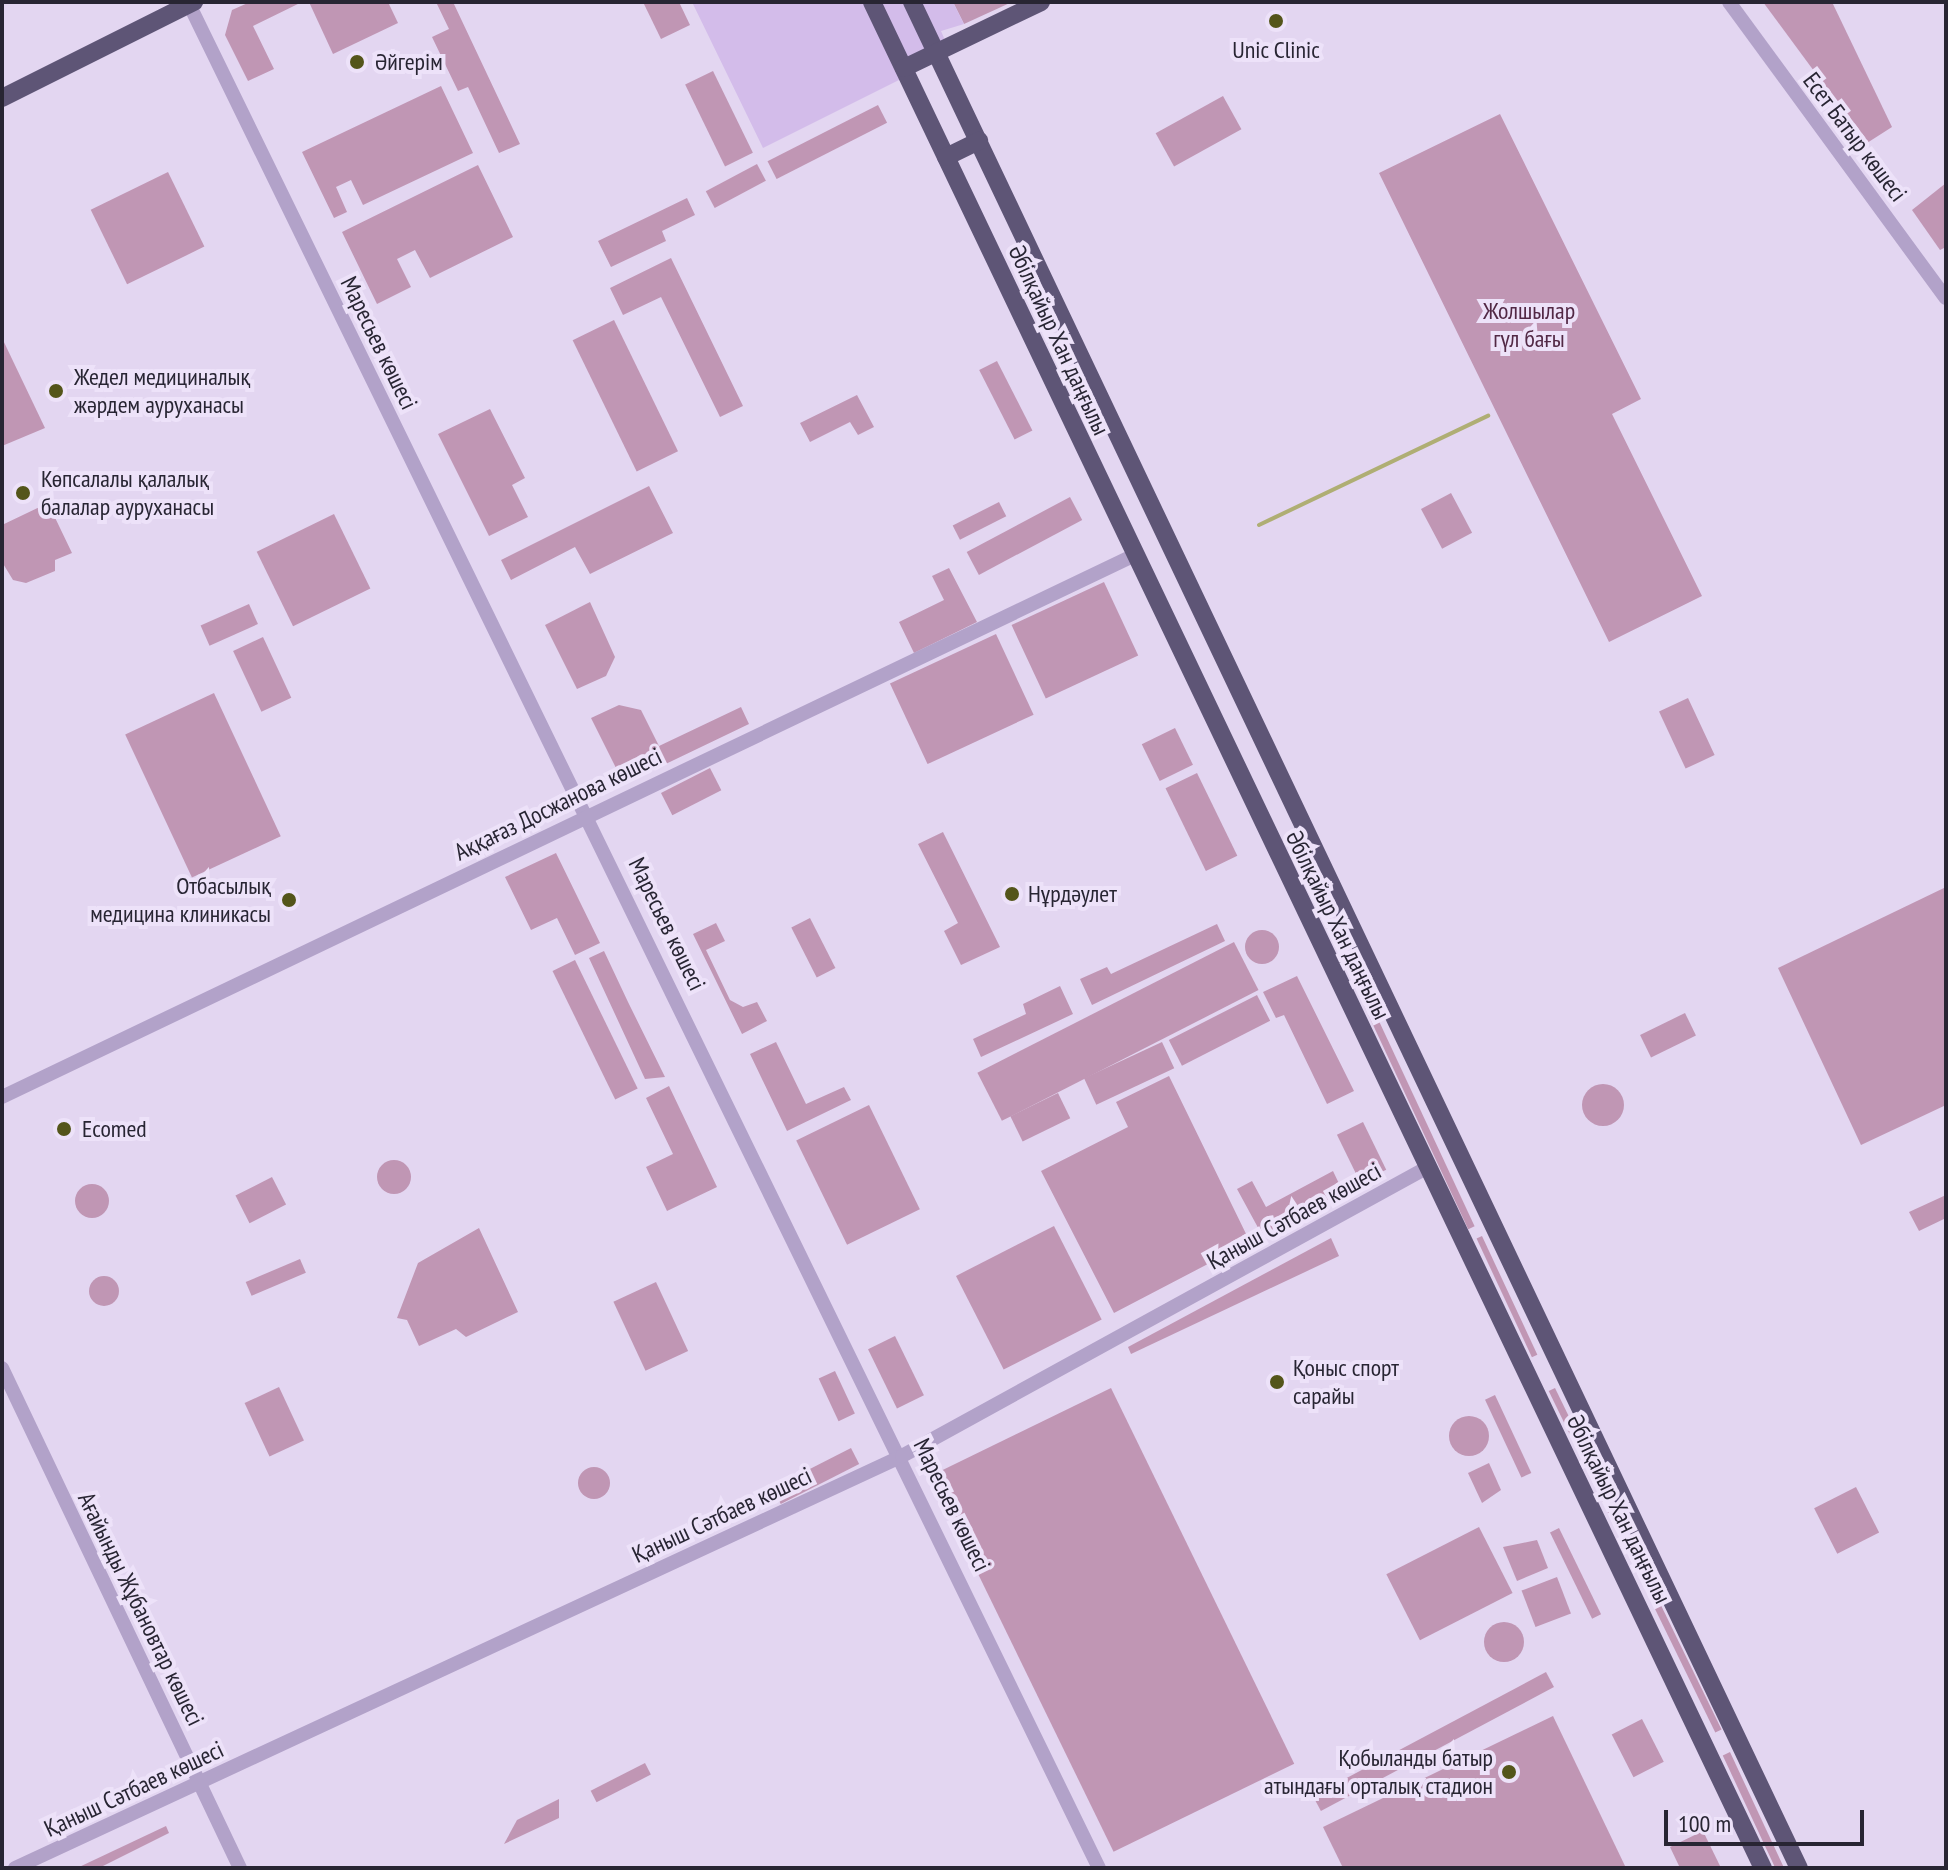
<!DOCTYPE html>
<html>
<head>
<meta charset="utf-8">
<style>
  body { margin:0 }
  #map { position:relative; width:1948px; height:1870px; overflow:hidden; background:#e3d6f1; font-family:"PT Sans Narrow",sans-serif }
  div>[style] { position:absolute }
  .green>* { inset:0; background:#c096b4; transform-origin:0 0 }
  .round { border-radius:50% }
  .plaza>* { inset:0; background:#d3bcea }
  .stream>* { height:4px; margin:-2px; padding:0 2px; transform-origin:2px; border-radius:2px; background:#afae74 }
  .minor>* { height:14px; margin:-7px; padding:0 7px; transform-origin:7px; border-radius:7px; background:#b2a2c9 }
  .major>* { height:18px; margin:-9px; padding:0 9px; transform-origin:9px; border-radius:9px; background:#5e5576 }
  .dots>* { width:22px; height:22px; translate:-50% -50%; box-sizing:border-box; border:4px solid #ede2f9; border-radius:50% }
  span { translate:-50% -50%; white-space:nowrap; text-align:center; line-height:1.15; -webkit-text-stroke:8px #ede2f9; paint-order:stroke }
  .poi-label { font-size:24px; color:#282533 }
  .left { translate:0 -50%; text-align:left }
  .right { translate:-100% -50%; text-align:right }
  .street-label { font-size:24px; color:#282533 }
  .park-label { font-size:24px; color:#522845 }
  .frame { position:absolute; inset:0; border:4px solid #282533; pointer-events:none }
  .scale { position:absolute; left:1664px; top:1810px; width:200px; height:36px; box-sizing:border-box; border:4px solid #282533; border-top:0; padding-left:10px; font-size:24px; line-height:28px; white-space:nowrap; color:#282533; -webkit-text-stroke:6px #ede2f9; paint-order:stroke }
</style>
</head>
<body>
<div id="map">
  <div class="green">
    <i style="clip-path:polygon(250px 2px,302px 2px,253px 26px,274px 69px,248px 81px,225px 35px,232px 10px)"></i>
    <i style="clip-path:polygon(309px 2px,388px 2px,398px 23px,333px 54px)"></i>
    <i style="clip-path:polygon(436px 2px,453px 2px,520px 144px,499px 153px,468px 87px,458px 91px,432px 37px,449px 29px)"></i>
    <i style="clip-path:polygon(643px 2px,679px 2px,690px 25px,661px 39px)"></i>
    <i style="clip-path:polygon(953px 2px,1012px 2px,964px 24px)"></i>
    <i style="clip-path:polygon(1763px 2px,1832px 2px,1892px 127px,1867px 143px)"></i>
    <i style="left:713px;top:71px;width:91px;height:31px;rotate:64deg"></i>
    <i style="clip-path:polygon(441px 86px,473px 153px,363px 205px,351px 180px,336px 187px,347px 212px,334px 218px,302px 152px)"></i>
    <i style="left:1223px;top:96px;width:38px;height:77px;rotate:61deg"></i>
    <i style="left:878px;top:105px;width:20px;height:124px;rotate:63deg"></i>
    <i style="clip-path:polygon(1500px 114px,1641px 399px,1612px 414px,1702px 596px,1609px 642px,1379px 173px)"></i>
    <i style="left:757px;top:164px;width:19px;height:58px;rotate:62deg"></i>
    <i style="clip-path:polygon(478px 165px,513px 237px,430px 278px,415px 250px,397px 259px,411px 287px,377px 304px,342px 232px)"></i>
    <i style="left:168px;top:172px;width:83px;height:86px;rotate:64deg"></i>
    <i style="clip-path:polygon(1946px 183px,1946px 247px,1940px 250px,1912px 210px)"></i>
    <i style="clip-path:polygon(687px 198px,695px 215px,662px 231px,666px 241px,611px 267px,598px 241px)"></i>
    <i style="clip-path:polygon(671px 258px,743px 406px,720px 417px,661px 297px,623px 315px,610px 288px)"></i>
    <i style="left:614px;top:320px;width:146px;height:46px;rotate:64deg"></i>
    <i style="clip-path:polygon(2px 338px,45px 428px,2px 446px)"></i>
    <i style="left:997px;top:361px;width:78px;height:20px;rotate:63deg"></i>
    <i style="clip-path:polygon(857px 395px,874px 427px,858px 435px,850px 422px,810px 442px,800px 423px)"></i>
    <i style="clip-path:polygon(490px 409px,525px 478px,512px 485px,528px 517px,489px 536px,438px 434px)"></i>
    <i style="clip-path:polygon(649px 486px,673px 533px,590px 574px,575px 547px,511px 580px,501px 560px)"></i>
    <i style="left:1451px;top:493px;width:45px;height:34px;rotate:62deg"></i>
    <i style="left:1070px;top:497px;width:26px;height:117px;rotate:62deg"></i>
    <i style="left:999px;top:502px;width:16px;height:52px;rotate:63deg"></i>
    <i style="clip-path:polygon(48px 503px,72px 553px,55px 560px,55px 571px,26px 583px,13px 580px,2px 562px,2px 525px)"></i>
    <i style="left:334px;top:514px;width:83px;height:86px;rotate:64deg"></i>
    <i style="clip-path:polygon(949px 568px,977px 622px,914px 653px,899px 622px,944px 600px,932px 576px)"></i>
    <i style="left:1104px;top:582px;width:81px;height:102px;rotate:65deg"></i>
    <i style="clip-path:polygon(590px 602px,615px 657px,606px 676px,577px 689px,545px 625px)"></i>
    <i style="left:249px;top:604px;width:22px;height:53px;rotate:66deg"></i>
    <i style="left:996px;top:634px;width:89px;height:117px;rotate:65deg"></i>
    <i style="left:263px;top:637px;width:67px;height:33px;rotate:65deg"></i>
    <i style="left:214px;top:693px;width:158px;height:98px;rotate:65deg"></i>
    <i style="left:1688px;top:698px;width:63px;height:32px;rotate:65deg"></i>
    <i style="clip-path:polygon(619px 705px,641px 710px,659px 746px,741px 707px,749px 724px,624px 784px,591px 718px)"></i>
    <i style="left:1175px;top:728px;width:41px;height:37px;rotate:64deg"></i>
    <i style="left:710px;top:768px;width:25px;height:55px;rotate:63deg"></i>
    <i style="left:1197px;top:773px;width:92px;height:35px;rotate:64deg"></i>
    <i style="clip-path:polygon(943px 832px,1000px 947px,961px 965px,944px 931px,958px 923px,918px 844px)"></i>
    <i style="left:1295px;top:841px;width:425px;height:7px;rotate:65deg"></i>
    <i style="clip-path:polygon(556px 853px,600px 943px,575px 955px,557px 918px,531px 930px,505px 877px)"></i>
    <i style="clip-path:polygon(1946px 887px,1946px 1105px,1861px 1145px,1778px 968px)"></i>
    <i style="left:810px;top:918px;width:56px;height:21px;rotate:63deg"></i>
    <i style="clip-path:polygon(716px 923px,725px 941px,706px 950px,730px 1000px,743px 1007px,757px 1002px,767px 1021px,742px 1034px,693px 934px)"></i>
    <i style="clip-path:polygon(1217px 924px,1225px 941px,1092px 1005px,1080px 979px,1107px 967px,1111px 974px)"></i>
    <i class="round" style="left:1245px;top:930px;width:34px;height:34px"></i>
    <i style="left:1234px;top:942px;width:54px;height:288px;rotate:63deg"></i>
    <i style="clip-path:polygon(604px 951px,628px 1002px,665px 1077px,645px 1079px,589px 958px)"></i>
    <i style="left:575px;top:960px;width:143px;height:25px;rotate:64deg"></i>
    <i style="clip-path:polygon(1297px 976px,1354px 1091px,1327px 1104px,1284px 1015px,1276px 1018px,1263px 992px)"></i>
    <i style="clip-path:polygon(1060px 986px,1073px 1014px,981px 1057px,973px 1039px,1026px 1014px,1023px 1004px)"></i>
    <i style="left:1257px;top:995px;width:29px;height:99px;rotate:63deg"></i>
    <i style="left:1685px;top:1013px;width:25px;height:50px;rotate:64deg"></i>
    <i style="clip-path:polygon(776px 1042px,806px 1104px,844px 1087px,851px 1100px,787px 1131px,750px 1054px)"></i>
    <i style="left:1162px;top:1042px;width:29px;height:86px;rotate:65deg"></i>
    <i style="clip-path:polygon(1169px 1076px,1250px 1242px,1114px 1313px,1041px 1171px,1128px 1127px,1116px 1102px)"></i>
    <i class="round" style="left:1582px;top:1084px;width:42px;height:42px"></i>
    <i style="clip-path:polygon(669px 1086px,717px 1187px,667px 1211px,646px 1167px,673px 1154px,646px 1098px)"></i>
    <i style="left:1058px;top:1093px;width:28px;height:53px;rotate:64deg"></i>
    <i style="left:869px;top:1105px;width:116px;height:81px;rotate:64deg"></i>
    <i style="left:1363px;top:1122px;width:53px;height:29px;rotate:64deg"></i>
    <i class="round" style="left:377px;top:1160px;width:34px;height:34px"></i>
    <i style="clip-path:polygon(1333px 1171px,1343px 1192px,1262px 1235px,1237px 1189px,1252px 1181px,1266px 1207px)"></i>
    <i style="left:272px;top:1177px;width:31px;height:41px;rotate:63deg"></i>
    <i class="round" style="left:75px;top:1184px;width:34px;height:34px"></i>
    <i style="clip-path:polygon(1946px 1195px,1946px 1218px,1919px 1231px,1909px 1212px)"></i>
    <i style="left:1054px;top:1226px;width:105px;height:110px;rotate:63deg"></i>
    <i style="clip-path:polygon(479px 1228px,518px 1312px,466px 1337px,456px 1329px,419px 1346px,407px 1320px,397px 1318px,418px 1263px)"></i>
    <i style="left:1482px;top:1236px;width:131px;height:6px;rotate:65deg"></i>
    <i style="clip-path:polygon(1331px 1238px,1339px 1256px,1131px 1354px,1128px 1347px)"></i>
    <i style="left:300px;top:1259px;width:15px;height:59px;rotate:67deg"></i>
    <i class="round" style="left:89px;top:1276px;width:30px;height:30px"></i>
    <i style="left:656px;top:1282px;width:76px;height:47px;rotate:65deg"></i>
    <i style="left:895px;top:1336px;width:66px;height:30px;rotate:64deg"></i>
    <i style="left:835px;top:1371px;width:47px;height:18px;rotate:65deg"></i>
    <i style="left:279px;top:1387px;width:59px;height:38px;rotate:65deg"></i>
    <i style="left:1111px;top:1388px;width:418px;height:201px;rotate:64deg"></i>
    <i style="left:1555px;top:1388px;width:380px;height:7px;rotate:64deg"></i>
    <i style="left:1495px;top:1395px;width:86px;height:11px;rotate:65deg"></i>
    <i class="round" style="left:1449px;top:1416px;width:40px;height:40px"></i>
    <i style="left:851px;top:1448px;width:18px;height:88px;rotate:63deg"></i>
    <i style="clip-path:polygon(1489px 1463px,1501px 1490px,1482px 1503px,1468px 1473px)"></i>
    <i class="round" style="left:578px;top:1467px;width:32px;height:32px"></i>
    <i style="left:1856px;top:1487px;width:51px;height:47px;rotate:63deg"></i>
    <i style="left:1479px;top:1527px;width:74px;height:104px;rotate:63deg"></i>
    <i style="left:1559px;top:1528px;width:96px;height:10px;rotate:64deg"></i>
    <i style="clip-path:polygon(1537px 1540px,1548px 1568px,1517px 1581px,1503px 1547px)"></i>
    <i style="left:1557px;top:1577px;width:39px;height:38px;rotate:69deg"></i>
    <i class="round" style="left:1484px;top:1622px;width:40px;height:40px"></i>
    <i style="left:1546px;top:1672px;width:17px;height:264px;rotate:62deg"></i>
    <i style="clip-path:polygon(1553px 1716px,1626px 1868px,1343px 1868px,1323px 1827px)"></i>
    <i style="left:1642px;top:1719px;width:48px;height:34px;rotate:63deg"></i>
    <i style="left:1730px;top:1752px;width:128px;height:8px;rotate:65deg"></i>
    <i style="left:645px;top:1763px;width:13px;height:61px;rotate:63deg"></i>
    <i style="clip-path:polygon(559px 1799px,559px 1818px,504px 1844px,517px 1820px)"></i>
    <i style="clip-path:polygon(166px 1826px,169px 1833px,99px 1868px,77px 1868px)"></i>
    <i style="clip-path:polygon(1703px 1831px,1721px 1868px,1680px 1868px,1670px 1847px)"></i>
  </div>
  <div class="plaza">
    <i style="clip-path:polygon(692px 2px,953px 2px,964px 24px,941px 31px,951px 54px,763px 148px)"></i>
  </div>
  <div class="stream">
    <i style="left:1259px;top:525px;width:254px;rotate:-25.5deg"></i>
  </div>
  <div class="minor">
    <i style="left:1729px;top:2px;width:367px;rotate:53.8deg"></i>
    <i style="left:189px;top:4px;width:2074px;rotate:63.98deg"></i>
    <i style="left:2px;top:1097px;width:1256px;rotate:-25.57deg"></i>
    <i style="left:2px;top:1368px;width:554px;rotate:64.55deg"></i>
    <i style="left:15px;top:1868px;width:978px;rotate:-24.91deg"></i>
    <i style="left:902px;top:1456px;width:600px;rotate:-28.79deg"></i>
  </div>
  <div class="major">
    <i style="left:872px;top:2px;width:2068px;rotate:64.48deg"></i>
    <i style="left:912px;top:2px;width:2066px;rotate:64.58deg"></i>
    <i style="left:904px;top:68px;width:152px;rotate:-25.7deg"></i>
    <i style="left:2px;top:98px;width:215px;rotate:-26.6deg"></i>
    <i style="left:946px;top:157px;width:37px;rotate:-26deg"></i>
  </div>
  <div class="dots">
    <i style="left:1276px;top:21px;background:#54551a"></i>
    <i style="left:357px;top:62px;background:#54551a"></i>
    <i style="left:56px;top:391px;background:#54551a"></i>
    <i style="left:23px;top:493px;background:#54551a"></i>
    <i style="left:1012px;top:894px;background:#54551a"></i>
    <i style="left:289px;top:900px;background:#54551a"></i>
    <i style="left:64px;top:1129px;background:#54551a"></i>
    <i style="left:1277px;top:1382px;background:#54551a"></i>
    <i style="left:1509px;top:1772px;background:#54551a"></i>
  </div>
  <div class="poi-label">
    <span style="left:1276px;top:50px">Unic Clinic</span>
    <span class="left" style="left:375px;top:62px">Әйгерім</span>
    <span class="left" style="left:74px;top:391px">Жедел медициналық<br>жәрдем ауруханасы</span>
    <span class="left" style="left:41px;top:493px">Көпсалалы қалалық<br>балалар ауруханасы</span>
    <span class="right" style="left:271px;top:900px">Отбасылық<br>медицина клиникасы</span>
    <span class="left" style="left:1028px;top:894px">Нұрдәулет</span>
    <span class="left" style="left:82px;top:1129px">Ecomed</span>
    <span class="left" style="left:1293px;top:1382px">Қоныс спорт<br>сарайы</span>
    <span class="right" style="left:1493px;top:1772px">Қобыланды батыр<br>атындағы орталық стадион</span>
  </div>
  <div class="street-label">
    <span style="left:1855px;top:137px;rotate:53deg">Есет Батыр көшесі</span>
    <span style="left:1059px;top:340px;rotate:65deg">Әбілқайыр Хан даңғылы</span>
    <span style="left:379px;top:343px;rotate:64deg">Маресьев көшесі</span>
    <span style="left:558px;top:804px;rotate:-26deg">Аққағаз Досжанова көшесі</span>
    <span style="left:667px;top:924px;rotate:64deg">Маресьев көшесі</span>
    <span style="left:1338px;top:925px;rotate:64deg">Әбілқайыр Хан даңғылы</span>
    <span style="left:1294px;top:1216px;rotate:-29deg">Қаныш Сәтбаев көшесі</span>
    <span style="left:952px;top:1505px;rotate:64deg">Маресьев көшесі</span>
    <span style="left:1619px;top:1509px;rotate:64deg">Әбілқайыр Хан даңғылы</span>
    <span style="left:722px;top:1515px;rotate:-25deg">Қаныш Сәтбаев көшесі</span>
    <span style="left:141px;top:1609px;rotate:64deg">Ағайынды Жұбановтар көшесі</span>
    <span style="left:134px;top:1789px;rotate:-25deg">Қаныш Сәтбаев көшесі</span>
  </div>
  <div class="park-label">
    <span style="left:1529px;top:325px">Жолшылар<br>гүл бағы</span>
  </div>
  <div class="frame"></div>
  <div class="scale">100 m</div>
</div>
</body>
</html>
